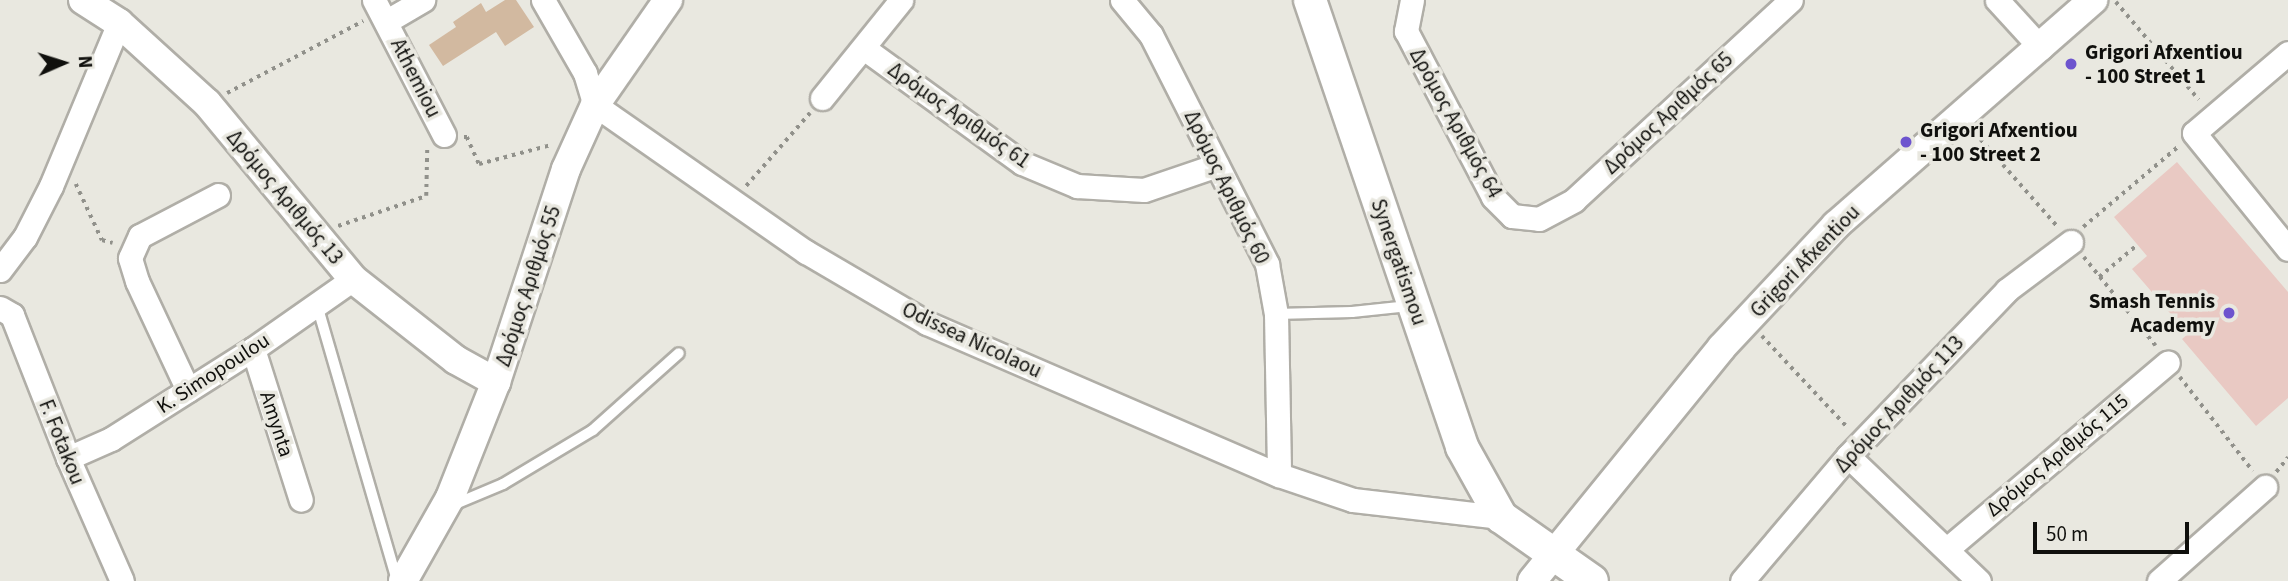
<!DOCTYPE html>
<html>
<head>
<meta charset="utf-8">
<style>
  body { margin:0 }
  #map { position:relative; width:2288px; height:581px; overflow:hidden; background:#e9e8e0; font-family:"Source Sans 3",sans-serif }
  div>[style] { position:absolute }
  .green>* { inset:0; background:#e9c9c3 }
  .building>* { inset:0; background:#d2b9a0 }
  .path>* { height:3.5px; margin-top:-1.75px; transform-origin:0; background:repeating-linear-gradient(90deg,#91918b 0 3.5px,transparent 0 8.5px) }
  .roads { filter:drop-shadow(2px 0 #b0aea7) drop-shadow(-2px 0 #b0aea7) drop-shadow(0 2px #b0aea7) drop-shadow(0 -2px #b0aea7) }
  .service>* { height:10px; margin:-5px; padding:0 5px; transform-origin:5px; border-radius:5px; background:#fff }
  .minor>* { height:23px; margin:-11.5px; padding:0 11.5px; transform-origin:11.5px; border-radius:11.5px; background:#fff }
  .tertiary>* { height:28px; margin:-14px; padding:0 14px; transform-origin:14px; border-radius:14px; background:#fff }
  .secondary>* { height:32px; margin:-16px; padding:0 16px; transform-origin:16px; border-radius:16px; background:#fff }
  .dots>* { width:19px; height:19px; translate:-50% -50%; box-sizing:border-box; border:4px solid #e9e8e0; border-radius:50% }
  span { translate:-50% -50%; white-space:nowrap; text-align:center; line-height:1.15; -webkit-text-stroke:7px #e9e8e0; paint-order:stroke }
  .poi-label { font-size:21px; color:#10100d; font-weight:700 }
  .left { translate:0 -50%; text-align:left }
  .right { translate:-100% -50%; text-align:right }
  .street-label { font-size:21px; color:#10100d }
  .north { position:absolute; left:28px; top:28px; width:70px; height:70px; -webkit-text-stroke:5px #e9e8e0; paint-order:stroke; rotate:87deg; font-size:19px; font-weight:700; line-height:28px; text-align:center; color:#10100d }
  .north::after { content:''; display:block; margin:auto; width:24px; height:32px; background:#10100d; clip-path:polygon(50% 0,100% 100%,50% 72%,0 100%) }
  .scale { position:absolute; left:2033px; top:522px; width:156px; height:32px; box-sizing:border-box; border:4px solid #10100d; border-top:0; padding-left:9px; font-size:21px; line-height:24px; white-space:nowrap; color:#10100d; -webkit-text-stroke:5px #e9e8e0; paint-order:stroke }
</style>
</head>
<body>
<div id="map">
  <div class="green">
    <i style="clip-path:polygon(2177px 162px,2288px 292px,2288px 398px,2256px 426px,2182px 339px,2188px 334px,2132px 269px,2147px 256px,2114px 217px)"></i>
  </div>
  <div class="building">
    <i style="clip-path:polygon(505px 0,516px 0,534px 27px,505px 46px,496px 32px,443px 66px,429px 45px,456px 27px,453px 22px,481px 3px,486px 12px)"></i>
  </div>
  <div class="path">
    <i style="left:2116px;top:2px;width:128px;rotate:49.7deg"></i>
    <i style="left:227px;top:93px;width:154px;rotate:-27.9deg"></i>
    <i style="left:1975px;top:133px;width:125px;rotate:48.6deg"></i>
    <i style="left:464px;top:137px;width:3px"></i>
    <i style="left:467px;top:137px;width:30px;rotate:66deg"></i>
    <i style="left:479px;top:164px;width:74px;rotate:-14.8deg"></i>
    <i style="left:76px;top:184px;width:62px;rotate:65.1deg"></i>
    <i style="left:102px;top:240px;width:11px;rotate:15deg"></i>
    <i style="left:746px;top:186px;width:97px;rotate:-48.8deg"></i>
    <i style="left:338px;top:226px;width:93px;rotate:-18.8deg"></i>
    <i style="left:426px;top:196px;width:46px;rotate:-88.8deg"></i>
    <i style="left:2083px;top:227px;width:126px;rotate:-40.2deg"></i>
    <i style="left:2084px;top:257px;width:114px;rotate:51deg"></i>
    <i style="left:2099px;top:277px;width:50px;rotate:-40.1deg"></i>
    <i style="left:1762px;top:336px;width:126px;rotate:46.9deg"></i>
    <i style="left:2180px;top:377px;width:119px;rotate:52.2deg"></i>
    <i style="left:2276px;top:472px;width:19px;rotate:-51deg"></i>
  </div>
  <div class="roads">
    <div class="service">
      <i style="left:317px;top:305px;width:287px;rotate:73.8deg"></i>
      <i style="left:1276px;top:314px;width:76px;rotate:-1.5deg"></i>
      <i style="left:1352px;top:312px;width:57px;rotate:-6deg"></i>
      <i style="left:453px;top:505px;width:54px;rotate:-22.8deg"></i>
      <i style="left:503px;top:484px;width:105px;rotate:-31deg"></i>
      <i style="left:593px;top:430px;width:115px;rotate:-41.8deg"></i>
    </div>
    <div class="minor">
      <i style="left:374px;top:0;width:152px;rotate:62.6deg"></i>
      <i style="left:543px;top:0;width:84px;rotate:60.1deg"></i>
      <i style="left:585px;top:73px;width:34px;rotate:73deg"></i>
      <i style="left:595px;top:105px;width:257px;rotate:34.9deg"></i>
      <i style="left:806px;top:252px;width:140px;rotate:30.4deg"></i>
      <i style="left:927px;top:323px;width:383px;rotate:23.4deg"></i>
      <i style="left:1279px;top:475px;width:78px;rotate:18.7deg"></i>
      <i style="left:1353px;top:500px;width:149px;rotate:6.6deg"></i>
      <i style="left:1122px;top:0;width:45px;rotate:50.4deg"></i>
      <i style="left:1151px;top:35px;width:257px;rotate:63.1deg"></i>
      <i style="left:1267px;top:264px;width:51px;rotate:79.8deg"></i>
      <i style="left:1276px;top:314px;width:161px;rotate:88.9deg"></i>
      <i style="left:1412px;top:0;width:32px;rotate:101deg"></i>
      <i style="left:1406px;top:31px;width:187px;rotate:62.3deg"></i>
      <i style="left:1493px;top:197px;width:27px;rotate:45deg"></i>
      <i style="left:1512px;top:216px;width:27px;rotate:6deg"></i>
      <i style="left:1539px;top:219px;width:40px;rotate:-28deg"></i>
      <i style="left:1574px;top:200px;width:295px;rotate:-42.7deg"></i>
      <i style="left:1997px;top:0;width:65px;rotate:47.5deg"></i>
      <i style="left:387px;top:21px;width:42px;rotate:-30.3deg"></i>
      <i style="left:865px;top:49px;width:194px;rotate:36deg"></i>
      <i style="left:1022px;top:163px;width:60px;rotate:22.7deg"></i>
      <i style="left:1077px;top:186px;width:67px;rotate:3.4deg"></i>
      <i style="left:1144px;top:190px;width:77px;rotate:-18.9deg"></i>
      <i style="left:2288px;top:53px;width:123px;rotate:139.6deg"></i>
      <i style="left:2194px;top:133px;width:149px;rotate:51deg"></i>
      <i style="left:822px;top:98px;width:126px;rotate:-51.1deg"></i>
      <i style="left:0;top:270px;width:41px;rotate:-52.9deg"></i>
      <i style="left:25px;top:237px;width:57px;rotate:-63deg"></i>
      <i style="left:51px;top:186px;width:177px;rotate:-67.4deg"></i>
      <i style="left:0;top:308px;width:14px;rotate:30deg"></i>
      <i style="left:12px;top:315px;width:154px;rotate:68.6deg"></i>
      <i style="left:68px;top:458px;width:134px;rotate:66.3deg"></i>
      <i style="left:253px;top:349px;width:158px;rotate:72.4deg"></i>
      <i style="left:188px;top:390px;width:120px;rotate:-115.1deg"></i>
      <i style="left:137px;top:281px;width:24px;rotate:-107deg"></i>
      <i style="left:130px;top:258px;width:24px;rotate:-66deg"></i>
      <i style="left:140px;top:236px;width:88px;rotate:-27.7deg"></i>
      <i style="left:1848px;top:456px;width:181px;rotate:43.7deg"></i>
      <i style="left:68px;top:458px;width:47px;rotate:-23.8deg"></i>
      <i style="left:111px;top:439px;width:168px;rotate:-32.4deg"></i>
      <i style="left:253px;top:349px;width:122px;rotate:-35deg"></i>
      <i style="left:1947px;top:549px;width:289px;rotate:-40.2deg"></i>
      <i style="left:1742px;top:581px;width:164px;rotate:-49.7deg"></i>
      <i style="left:1848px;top:456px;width:230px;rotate:-46.2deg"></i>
      <i style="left:2007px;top:290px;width:80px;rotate:-36.9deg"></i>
      <i style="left:2159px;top:581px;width:142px;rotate:-41.6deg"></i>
    </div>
    <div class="tertiary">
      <i style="left:83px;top:0;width:43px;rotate:32.6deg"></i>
      <i style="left:119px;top:23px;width:119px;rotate:42.3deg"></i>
      <i style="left:207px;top:103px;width:229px;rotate:50.3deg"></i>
      <i style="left:353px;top:279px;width:131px;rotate:38.2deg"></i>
      <i style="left:456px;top:360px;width:46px;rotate:28.8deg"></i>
      <i style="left:403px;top:581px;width:95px;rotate:-60.5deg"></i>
      <i style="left:450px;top:498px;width:125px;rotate:-68.4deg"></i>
      <i style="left:496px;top:382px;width:224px;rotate:-71.8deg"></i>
      <i style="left:566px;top:169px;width:70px;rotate:-65.6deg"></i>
      <i style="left:595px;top:105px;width:128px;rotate:-55.2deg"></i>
      <i style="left:1532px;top:581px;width:301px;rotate:-50.9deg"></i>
      <i style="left:1722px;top:347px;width:167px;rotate:-46.9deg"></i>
      <i style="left:1836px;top:225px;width:342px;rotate:-41.2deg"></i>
    </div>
    <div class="secondary">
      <i style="left:1310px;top:0;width:472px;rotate:71.2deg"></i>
      <i style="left:1462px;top:447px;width:80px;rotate:60.9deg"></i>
      <i style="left:1501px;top:517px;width:111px;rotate:35.1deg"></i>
    </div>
  </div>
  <div class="dots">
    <i style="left:2071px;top:64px;background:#6d54ce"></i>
    <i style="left:1906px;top:142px;background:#6d54ce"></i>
    <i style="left:2229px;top:313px;background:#6d54ce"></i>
  </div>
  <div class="poi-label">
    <span class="left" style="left:2085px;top:64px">Grigori Afxentiou<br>- 100 Street 1</span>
    <span class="left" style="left:1920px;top:142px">Grigori Afxentiou<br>- 100 Street 2</span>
    <span class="right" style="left:2215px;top:313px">Smash Tennis<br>Academy</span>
  </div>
  <div class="street-label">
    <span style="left:416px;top:78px;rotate:63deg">Athemiou</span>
    <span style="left:1668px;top:113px;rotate:-43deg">Δρόμος Αριθμός 65</span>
    <span style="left:959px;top:115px;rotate:35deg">Δρόμος Αριθμός 61</span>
    <span style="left:1456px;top:123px;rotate:61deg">Δρόμος Αριθμός 64</span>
    <span style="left:1227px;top:187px;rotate:64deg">Δρόμος Αριθμός 60</span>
    <span style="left:285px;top:197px;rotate:50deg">Δρόμος Αριθμός 13</span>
    <span style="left:1805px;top:261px;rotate:-46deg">Grigori Afxentiou</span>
    <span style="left:1399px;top:262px;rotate:71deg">Synergatismou</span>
    <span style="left:528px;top:286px;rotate:-72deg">Δρόμος Αριθμός 55</span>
    <span style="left:972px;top:340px;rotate:25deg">Odissea Nicolaou</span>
    <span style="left:213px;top:373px;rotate:-33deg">K. Simopoulou</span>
    <span style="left:1899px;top:404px;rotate:-47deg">Δρόμος Αριθμός 113</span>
    <span style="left:277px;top:424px;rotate:72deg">Amynta</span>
    <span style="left:62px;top:442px;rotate:68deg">F. Fotakou</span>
    <span style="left:2057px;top:455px;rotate:-40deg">Δρόμος Αριθμός 115</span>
  </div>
  <div class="north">N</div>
  <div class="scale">50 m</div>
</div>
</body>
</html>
